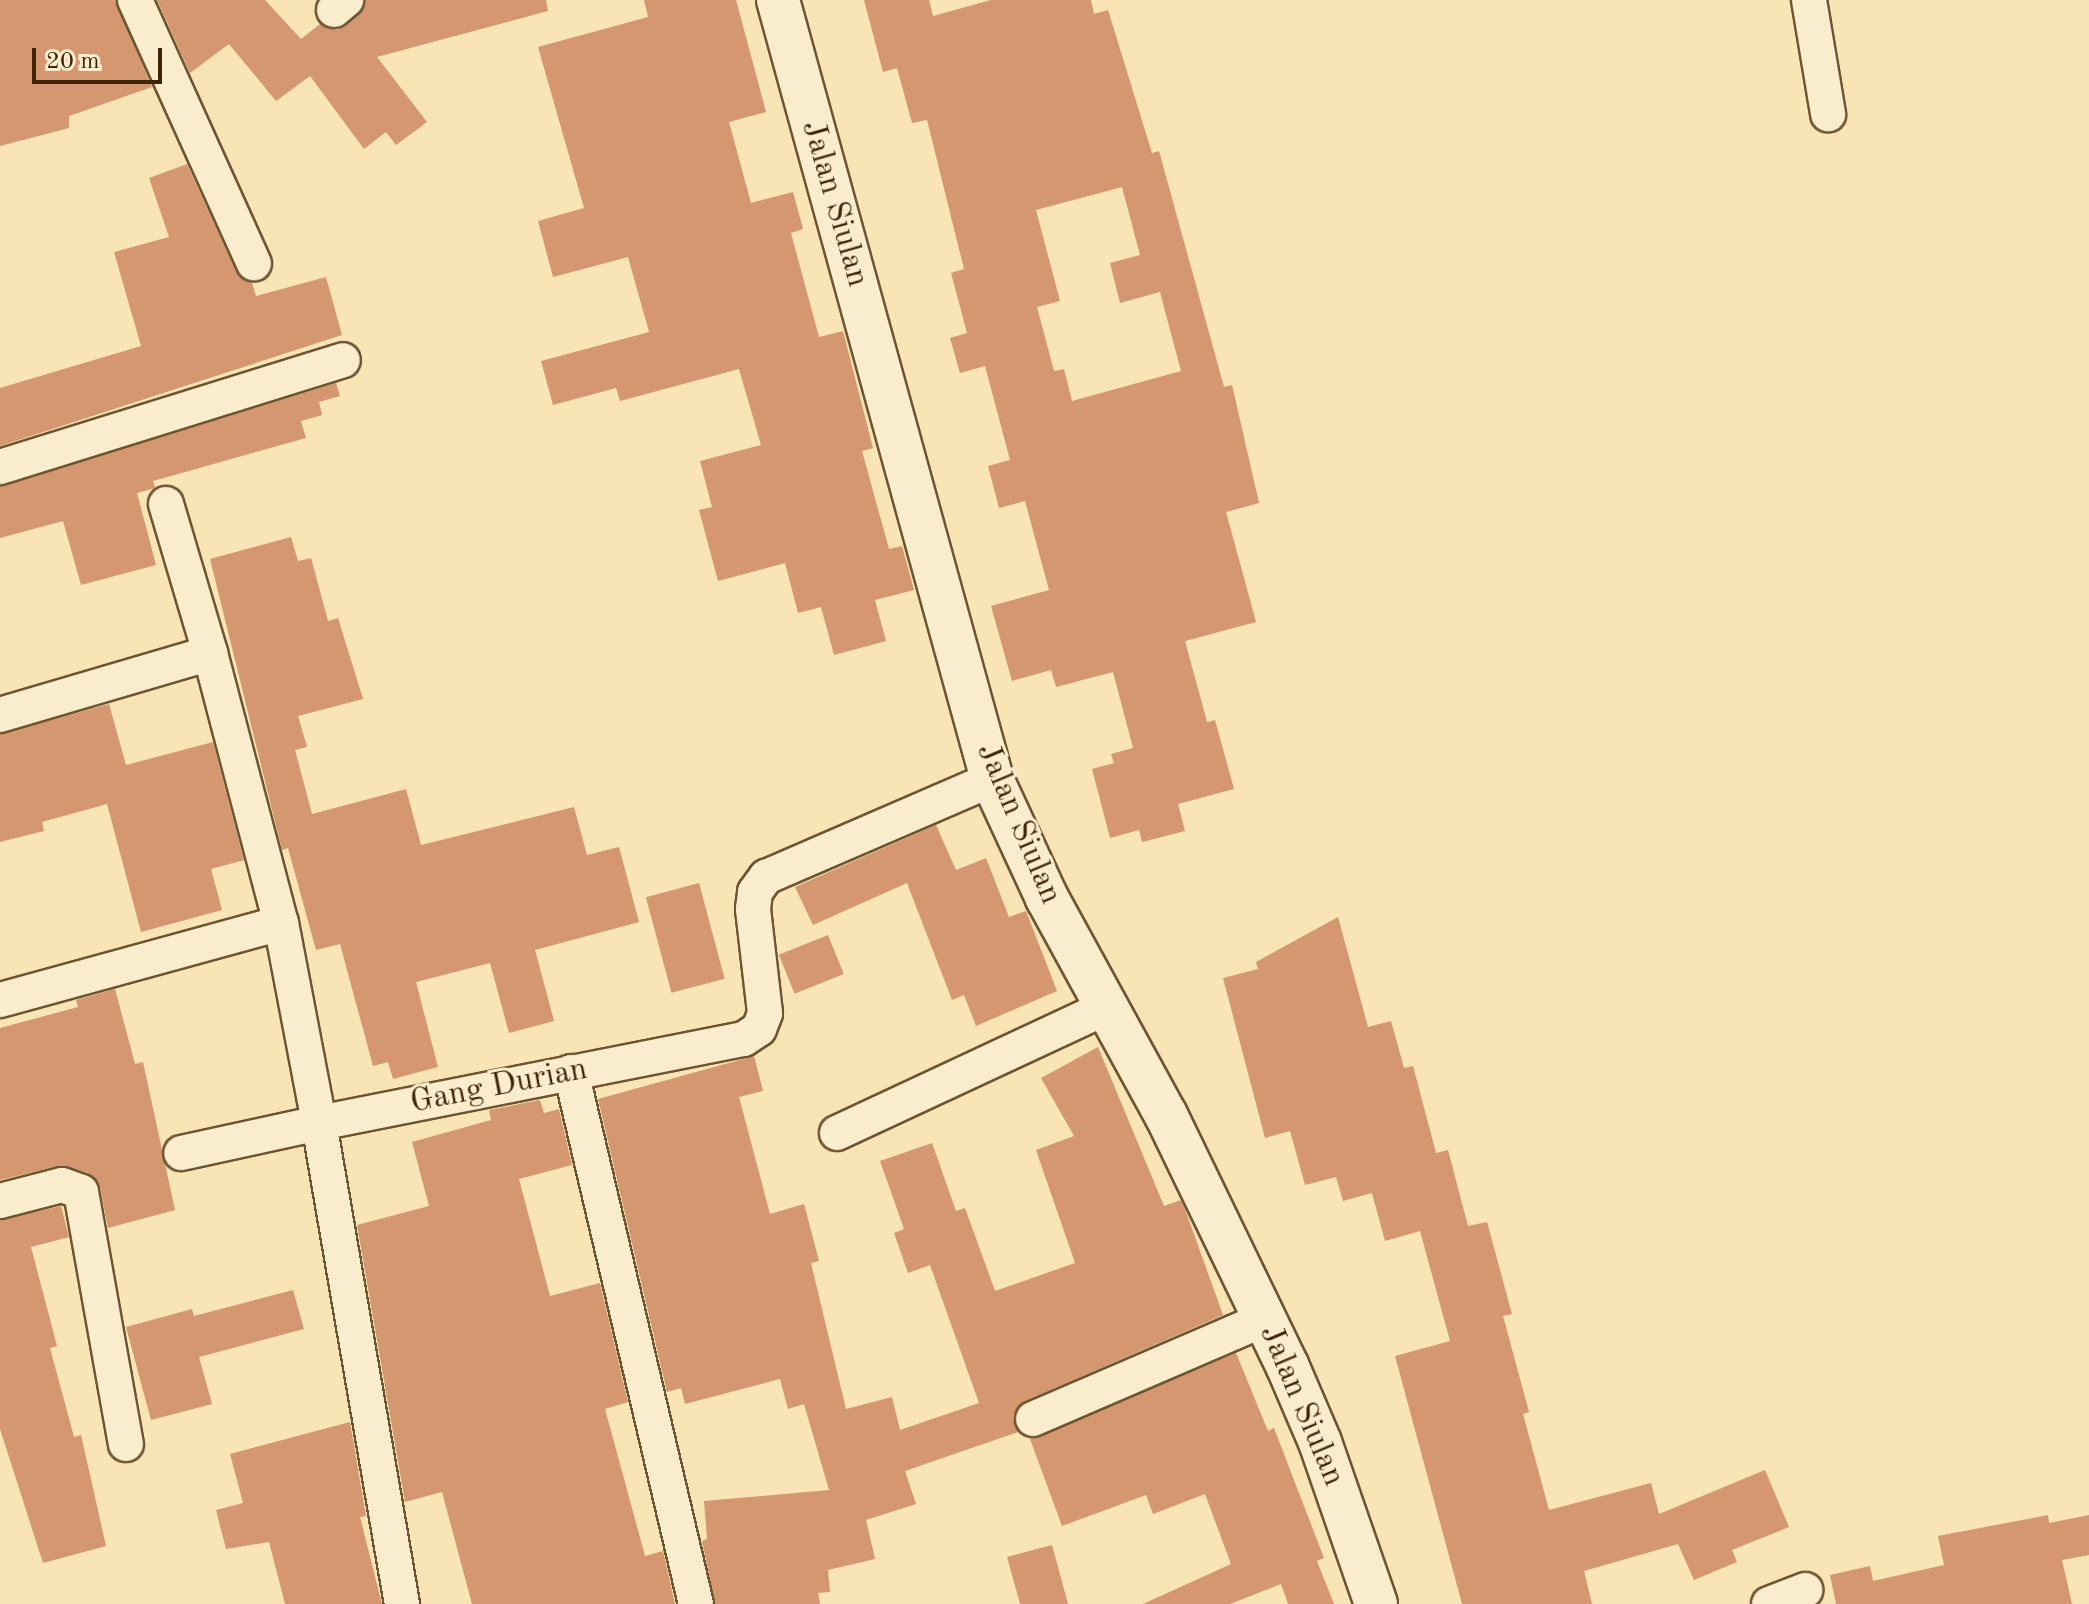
<!DOCTYPE html>
<html>
<head>
<meta charset="utf-8">
<style>
  body { margin:0 }
  #map { position:relative; width:2089px; height:1604px; overflow:hidden; background:#f8e4b4; font-family:"Old Standard TT",serif }
  div>[style] { position:absolute }
  .building>* { inset:0; background:#d59770; transform-origin:0 0 }
  .roads { filter:drop-shadow(2px 0 #6c5531) drop-shadow(-2px 0 #6c5531) drop-shadow(0 2px #6c5531) drop-shadow(0 -2px #6c5531) }
  .minor>* { height:34px; margin:-17px; padding:0 17px; transform-origin:17px; border-radius:17px; background:#faedce }
  .tertiary>* { height:42px; margin:-21px; padding:0 21px; transform-origin:21px; border-radius:21px; background:#faedce }
  span { translate:-50% -50%; white-space:nowrap; text-align:center; line-height:1.15; -webkit-text-stroke:6px #faedce; paint-order:stroke }
  .street-label { font-size:32px; color:#3d2505 }
  .scale { position:absolute; left:32px; top:48px; width:130px; height:36px; box-sizing:border-box; border:4px solid #3d2505; border-top:0; padding-left:10px; font-size:24px; line-height:28px; white-space:nowrap; color:#3d2505; -webkit-text-stroke:6px #faedce; paint-order:stroke }
</style>
</head>
<body>
<div id="map">
  <div class="building">
    <i style="clip-path:polygon(0 0,115px 0,152px 87px,69px 116px,69px 128px,0 146px)"></i>
    <i style="clip-path:polygon(157px 0,265px 0,301px 39px,320px 24px,337px 30px,346px 26px,366px 0,546px 0,548px 11px,377px 57px,427px 122px,396px 145px,386px 132px,364px 149px,310px 76px,276px 101px,229px 44px,190px 73px)"></i>
    <i style="clip-path:polygon(644px 0,736px 0,766px 112px,729px 122px,751px 203px,793px 192px,803px 229px,791px 233px,819px 337px,843px 331px,873px 448px,862px 451px,889px 549px,902px 546px,914px 590px,875px 600px,886px 641px,834px 655px,821px 607px,798px 613px,785px 563px,718px 581px,699px 510px,712px 507px,700px 461px,761px 445px,739px 369px,620px 401px,616px 388px,553px 405px,541px 361px,649px 332px,628px 257px,553px 277px,538px 221px,584px 208px,538px 47px,648px 17px)"></i>
    <i style="clip-path:polygon(evenodd,864px 0,929px 0,933px 16px,991px 0,1091px 0,1094px 14px,1108px 10px,1152px 153px,1159px 151px,1224px 387px,1232px 385px,1259px 503px,1226px 512px,1256px 622px,1185px 641px,1207px 722px,1215px 720px,1234px 789px,1178px 804px,1185px 831px,1142px 842px,1139px 830px,1110px 838px,1092px 769px,1114px 763px,1111px 754px,1133px 748px,1113px 672px,1056px 687px,1051px 670px,1012px 681px,991px 606px,1049px 590px,1025px 501px,999px 508px,988px 466px,1010px 460px,985px 366px,960px 373px,950px 338px,967px 333px,951px 273px,964px 269px,927px 120px,912px 123px,897px 68px,883px 72px,864px 0,1122px 187px,1140px 255px,1110px 263px,1120px 303px,1160px 292px,1181px 371px,1072px 401px,1064px 369px,1054px 371px,1037px 307px,1060px 301px,1036px 210px,1122px 187px)"></i>
    <i style="clip-path:polygon(187px 164px,236px 271px,252px 283px,256px 296px,326px 277px,342px 335px,0 446px,0 388px,141px 346px,114px 252px,169px 237px,149px 178px)"></i>
    <i style="clip-path:polygon(336px 383px,340px 396px,319px 402px,322px 415px,301px 421px,306px 438px,153px 481px,155px 488px,137px 493px,156px 565px,81px 585px,63px 521px,0 538px,0 486px)"></i>
    <i style="clip-path:polygon(291px 537px,298px 561px,311px 558px,328px 621px,338px 618px,363px 699px,298px 716px,307px 747px,295px 750px,312px 814px,406px 789px,421px 845px,574px 807px,587px 855px,619px 847px,639px 922px,535px 950px,554px 1021px,509px 1033px,490px 963px,416px 982px,438px 1067px,393px 1079px,388px 1062px,373px 1066px,340px 944px,316px 950px,288px 848px,282px 850px,210px 559px)"></i>
    <i style="clip-path:polygon(109px 704px,126px 765px,213px 742px,244px 860px,211px 869px,222px 910px,141px 932px,107px 804px,42px 822px,44px 831px,0 842px,0 734px)"></i>
    <i style="clip-path:polygon(936px 825px,956px 870px,986px 858px,1009px 917px,1026px 911px,1057px 991px,976px 1026px,964px 995px,952px 1000px,907px 883px,813px 925px,795px 887px)"></i>
    <i style="left:699px;top:883px;width:99px;height:55px;rotate:75deg"></i>
    <i style="clip-path:polygon(1338px 917px,1368px 1027px,1391px 1021px,1404px 1068px,1413px 1066px,1436px 1153px,1448px 1150px,1468px 1226px,1487px 1222px,1512px 1314px,1503px 1316px,1529px 1412px,1523px 1414px,1549px 1510px,1651px 1483px,1659px 1514px,1765px 1470px,1789px 1527px,1732px 1550px,1737px 1562px,1694px 1580px,1678px 1544px,1584px 1571px,1592px 1604px,1462px 1604px,1395px 1356px,1450px 1341px,1420px 1231px,1385px 1241px,1372px 1193px,1343px 1201px,1336px 1177px,1305px 1185px,1290px 1131px,1265px 1138px,1223px 978px,1258px 969px,1256px 962px)"></i>
    <i style="left:828px;top:935px;width:42px;height:53px;rotate:68deg"></i>
    <i style="clip-path:polygon(115px 989px,135px 1064px,143px 1062px,175px 1210px,108px 1228px,100px 1188px,88px 1173px,58px 1166px,0 1180px,0 1028px,78px 1007px,76px 1000px)"></i>
    <i style="clip-path:polygon(1098px 1047px,1164px 1206px,1181px 1200px,1186px 1212px,1223px 1315px,1025px 1401px,1013px 1416px,1018px 1432px,905px 1471px,916px 1504px,866px 1520px,875px 1559px,828px 1570px,830px 1592px,818px 1593px,820px 1604px,715px 1604px,702px 1541px,707px 1539px,704px 1501px,829px 1490px,804px 1404px,788px 1409px,780px 1379px,685px 1404px,681px 1388px,667px 1392px,598px 1099px,754px 1056px,763px 1091px,739px 1097px,770px 1214px,804px 1204px,819px 1261px,811px 1263px,846px 1409px,892px 1397px,900px 1430px,979px 1403px,930px 1265px,908px 1273px,894px 1233px,904px 1229px,880px 1161px,932px 1143px,956px 1211px,965px 1208px,995px 1291px,1075px 1263px,1036px 1150px,1074px 1136px,1041px 1078px)"></i>
    <i style="clip-path:polygon(540px 1100px,544px 1113px,559px 1109px,572px 1165px,519px 1179px,550px 1296px,600px 1283px,628px 1402px,605px 1409px,645px 1556px,663px 1551px,675px 1604px,472px 1604px,442px 1492px,405px 1502px,357px 1225px,429px 1206px,412px 1142px,491px 1120px,489px 1110px)"></i>
    <i style="clip-path:polygon(61px 1206px,69px 1237px,31px 1247px,57px 1346px,50px 1348px,74px 1437px,81px 1435px,106px 1546px,43px 1563px,0 1429px,0 1220px)"></i>
    <i style="clip-path:polygon(293px 1290px,304px 1329px,199px 1357px,212px 1404px,151px 1420px,126px 1327px,192px 1309px,194px 1316px)"></i>
    <i style="clip-path:polygon(1236px 1353px,1268px 1431px,1274px 1428px,1324px 1558px,1317px 1561px,1334px 1604px,1288px 1604px,1281px 1584px,1230px 1604px,1143px 1604px,1231px 1564px,1205px 1494px,1153px 1514px,1146px 1495px,1062px 1526px,1030px 1439px)"></i>
    <i style="clip-path:polygon(350px 1422px,366px 1516px,360px 1517px,382px 1604px,285px 1604px,269px 1542px,226px 1549px,216px 1510px,243px 1503px,230px 1454px)"></i>
    <i style="clip-path:polygon(2048px 1515px,2049px 1523px,2089px 1515px,2089px 1555px,2062px 1560px,2072px 1604px,1836px 1604px,1830px 1575px,1870px 1566px,1873px 1581px,1944px 1565px,1938px 1536px)"></i>
    <i style="clip-path:polygon(1052px 1545px,1068px 1604px,1020px 1604px,1007px 1557px)"></i>
  </div>
  <div class="roads">
    <div class="minor">
      <i style="left:135px;top:0;width:289px;rotate:65.7deg"></i>
      <i style="left:1809px;top:0;width:116px;rotate:80.5deg"></i>
      <i style="left:334px;top:10px;width:16px;rotate:-40deg"></i>
      <i style="left:0;top:467px;width:359px;rotate:-17.3deg"></i>
      <i style="left:166px;top:504px;width:155px;rotate:73.5deg"></i>
      <i style="left:0;top:715px;width:219px;rotate:-16.4deg"></i>
      <i style="left:210px;top:653px;width:279px;rotate:75.3deg"></i>
      <i style="left:281px;top:923px;width:204px;rotate:79.2deg"></i>
      <i style="left:319px;top:1123px;width:141px;rotate:167.7deg"></i>
      <i style="left:0;top:1000px;width:291px;rotate:-15.3deg"></i>
      <i style="left:571px;top:1072px;width:546px;rotate:76.78deg"></i>
      <i style="left:837px;top:1133px;width:300px;rotate:-25deg"></i>
      <i style="left:0;top:1201px;width:64px;rotate:-14.5deg"></i>
      <i style="left:62px;top:1185px;width:20px;rotate:20deg"></i>
      <i style="left:81px;top:1192px;width:256px;rotate:79.9deg"></i>
      <i style="left:1033px;top:1419px;width:253px;rotate:-23.3deg"></i>
      <i style="left:402px;top:1604px;width:488px;rotate:-99.8deg"></i>
      <i style="left:319px;top:1123px;width:433px;rotate:-11.2deg"></i>
      <i style="left:744px;top:1039px;width:18px;rotate:-34deg"></i>
      <i style="left:759px;top:1029px;width:17px;rotate:-69deg"></i>
      <i style="left:765px;top:1013px;width:105px;rotate:-96.6deg"></i>
      <i style="left:753px;top:909px;width:17px;rotate:-83deg"></i>
      <i style="left:755px;top:892px;width:19px;rotate:-54deg"></i>
      <i style="left:766px;top:877px;width:246px;rotate:-23.4deg"></i>
      <i style="left:1769px;top:1604px;width:39px;rotate:-21deg"></i>
    </div>
    <div class="tertiary">
      <i style="left:778px;top:0;width:808px;rotate:74.64deg"></i>
      <i style="left:992px;top:779px;width:131px;rotate:65.2deg"></i>
      <i style="left:1047px;top:898px;width:247px;rotate:61.3deg"></i>
      <i style="left:1166px;top:1115px;width:278px;rotate:64.2deg"></i>
      <i style="left:1287px;top:1365px;width:84px;rotate:66.8deg"></i>
      <i style="left:1320px;top:1442px;width:171px;rotate:70.9deg"></i>
    </div>
  </div>
  <div class="street-label">
    <span style="left:834px;top:204px;rotate:74deg">Jalan Siulan</span>
    <span style="left:1018px;top:824px;rotate:67deg">Jalan Siulan</span>
    <span style="left:499px;top:1087px;rotate:-11deg">Gang Durian</span>
    <span style="left:1301px;top:1406px;rotate:67deg">Jalan Siulan</span>
  </div>
  <div class="scale">20 m</div>
</div>
</body>
</html>
